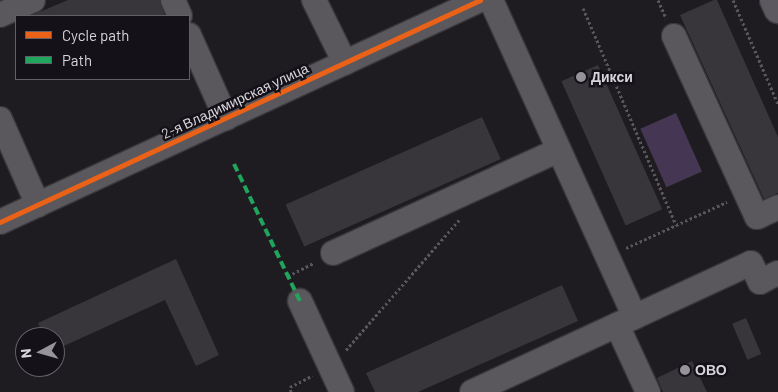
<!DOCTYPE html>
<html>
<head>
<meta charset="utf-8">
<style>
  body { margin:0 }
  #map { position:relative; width:778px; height:392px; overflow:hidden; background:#1e1c20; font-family:Barlow,sans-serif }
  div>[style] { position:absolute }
  .green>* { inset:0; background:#453753; transform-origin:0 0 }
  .building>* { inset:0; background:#38363a; transform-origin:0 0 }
  .path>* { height:3px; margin-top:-1.5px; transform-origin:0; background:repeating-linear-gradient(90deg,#59575b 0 2.5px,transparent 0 5px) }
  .roads { filter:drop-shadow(1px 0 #39373b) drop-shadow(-1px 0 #39373b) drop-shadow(0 1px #39373b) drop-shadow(0 -1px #39373b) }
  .minor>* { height:24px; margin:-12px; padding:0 12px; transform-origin:12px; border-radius:12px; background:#5a585c }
  .major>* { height:28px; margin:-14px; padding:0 14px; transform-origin:14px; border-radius:14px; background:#5d5961 }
  .quiet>* { height:4px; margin-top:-2px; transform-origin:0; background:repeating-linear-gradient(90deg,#20a55d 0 8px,transparent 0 12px) }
  .cycleway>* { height:5px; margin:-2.5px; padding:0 2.5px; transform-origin:2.5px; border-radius:2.5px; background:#ea6118 }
  .dots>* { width:14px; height:14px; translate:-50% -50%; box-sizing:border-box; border:2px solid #151119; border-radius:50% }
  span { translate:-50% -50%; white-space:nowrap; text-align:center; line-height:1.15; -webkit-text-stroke:5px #151119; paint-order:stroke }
  .poi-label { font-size:14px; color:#d7d5db; font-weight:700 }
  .left { translate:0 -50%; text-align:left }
  .street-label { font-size:14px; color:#d7d5db }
  .legend { position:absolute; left:15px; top:15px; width:175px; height:65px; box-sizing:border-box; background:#151119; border:1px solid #635f67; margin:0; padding:6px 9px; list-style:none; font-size:15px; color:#d7d5db }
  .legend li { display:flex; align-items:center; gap:10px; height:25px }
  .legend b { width:25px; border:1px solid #635f67 }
  .north { position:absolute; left:15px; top:327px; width:50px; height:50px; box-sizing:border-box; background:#151119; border:1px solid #635f67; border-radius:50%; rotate:264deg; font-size:14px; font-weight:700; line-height:20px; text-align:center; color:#d7d5db }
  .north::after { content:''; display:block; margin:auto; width:18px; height:22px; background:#96949a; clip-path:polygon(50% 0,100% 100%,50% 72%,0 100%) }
</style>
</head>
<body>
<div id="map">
  <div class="green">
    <i style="left:676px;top:113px;width:64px;height:39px;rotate:66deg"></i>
  </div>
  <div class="building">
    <i style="clip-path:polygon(68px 0,160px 0,165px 16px,30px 16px)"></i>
    <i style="clip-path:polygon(714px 0,717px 0,778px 137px,778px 193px,764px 199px,680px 15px)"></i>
    <i style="left:598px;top:65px;width:158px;height:40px;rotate:66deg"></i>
    <i style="left:482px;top:117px;width:46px;height:215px;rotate:66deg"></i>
    <i style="clip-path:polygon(176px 259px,219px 355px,196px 366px,165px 300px,55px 350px,55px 337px,44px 337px,38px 323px)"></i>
    <i style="clip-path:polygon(562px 285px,578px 321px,418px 392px,375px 392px,366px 373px)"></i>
    <i style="left:746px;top:318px;width:39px;height:15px;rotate:67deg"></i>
    <i style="clip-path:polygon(692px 361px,707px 392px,663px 392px,657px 378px)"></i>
  </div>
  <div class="path">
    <i style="left:658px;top:0;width:20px;rotate:66deg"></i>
    <i style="left:733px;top:0;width:113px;rotate:66.6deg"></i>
    <i style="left:583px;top:8px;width:236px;rotate:66.8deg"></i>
    <i style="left:626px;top:248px;width:111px;rotate:-24.5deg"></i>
    <i style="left:288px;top:276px;width:29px;rotate:-27deg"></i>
    <i style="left:346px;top:350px;width:174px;rotate:-49deg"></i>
    <i style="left:291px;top:392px;width:5px;rotate:-101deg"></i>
    <i style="left:290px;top:387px;width:25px;rotate:-27deg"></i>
  </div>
  <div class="roads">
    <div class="minor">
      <i style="left:173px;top:0;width:17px;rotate:66deg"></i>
      <i style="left:314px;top:0;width:70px;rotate:63.8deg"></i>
      <i style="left:491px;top:0;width:348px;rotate:65.6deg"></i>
      <i style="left:0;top:15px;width:36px;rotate:-24deg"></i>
      <i style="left:189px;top:35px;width:91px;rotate:66deg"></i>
      <i style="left:674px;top:36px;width:199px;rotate:65.4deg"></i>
      <i style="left:757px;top:217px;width:23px;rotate:-25deg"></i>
      <i style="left:0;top:119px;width:94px;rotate:66.2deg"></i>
      <i style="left:0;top:222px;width:529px;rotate:-24.82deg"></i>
      <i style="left:333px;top:253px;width:248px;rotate:-24.5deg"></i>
      <i style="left:300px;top:301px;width:100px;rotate:65.2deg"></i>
      <i style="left:617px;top:325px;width:74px;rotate:65.2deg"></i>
      <i style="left:472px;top:392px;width:307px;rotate:-24.8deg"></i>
      <i style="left:751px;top:263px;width:21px;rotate:65deg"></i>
      <i style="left:760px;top:282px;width:20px;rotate:-27deg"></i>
    </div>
    <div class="major">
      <i style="left:774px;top:0;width:10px;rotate:66deg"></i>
    </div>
  </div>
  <div class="quiet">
    <i style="left:234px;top:164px;width:152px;rotate:64.3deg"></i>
  </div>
  <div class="cycleway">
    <i style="left:0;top:222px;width:529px;rotate:-24.82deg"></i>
  </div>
  <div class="dots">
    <i style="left:581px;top:77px;background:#96949a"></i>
    <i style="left:685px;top:370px;background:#96949a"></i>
  </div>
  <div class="poi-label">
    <span class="left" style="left:591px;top:77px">Дикси</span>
    <span class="left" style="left:695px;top:370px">ОВО</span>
  </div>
  <div class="street-label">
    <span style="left:235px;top:101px;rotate:-25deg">2-я Владимирская улица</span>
  </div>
  <ul class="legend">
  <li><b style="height:6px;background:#ea6118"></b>Cycle path</li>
  <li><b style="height:6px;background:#20a55d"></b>Path</li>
  </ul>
  <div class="north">N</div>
</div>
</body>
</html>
